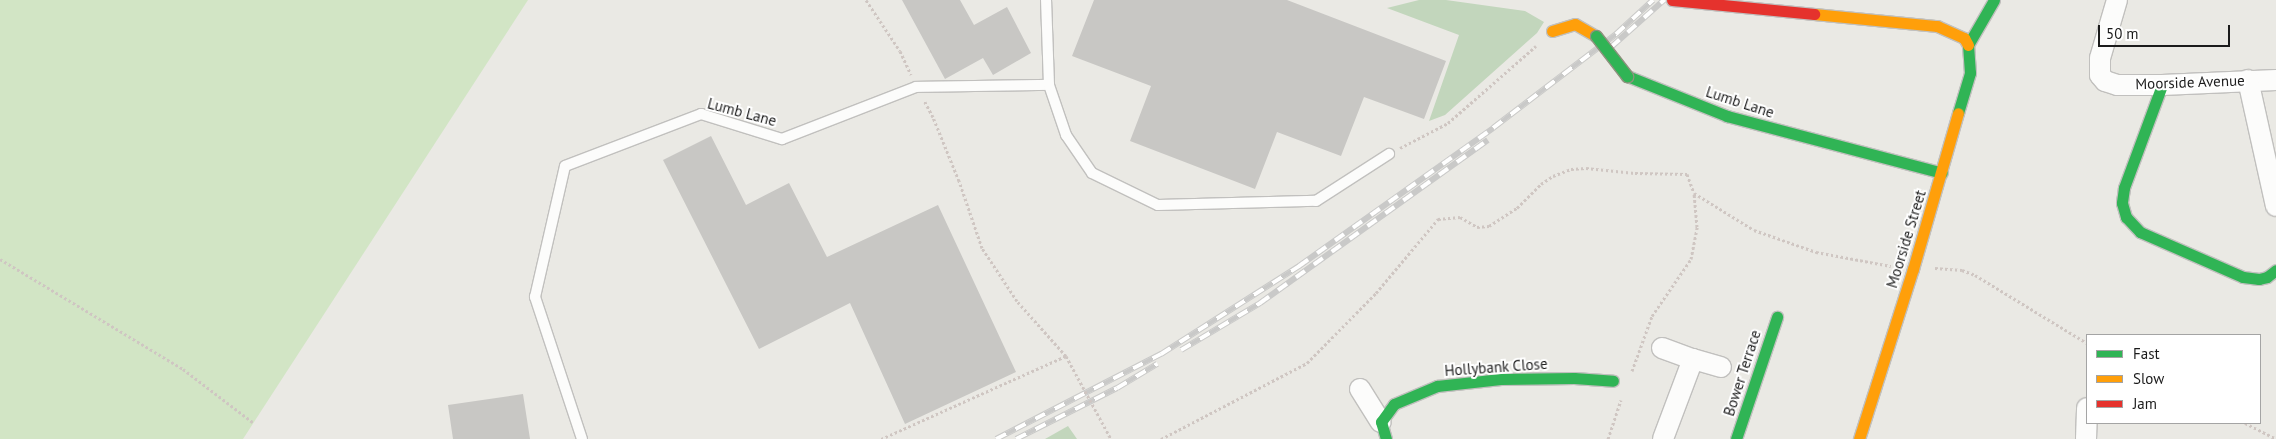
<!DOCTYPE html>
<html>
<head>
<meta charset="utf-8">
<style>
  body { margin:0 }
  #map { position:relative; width:2276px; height:439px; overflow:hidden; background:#eae9e4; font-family:"PT Sans",sans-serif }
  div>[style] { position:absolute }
  .grass>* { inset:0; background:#d2e5c5 }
  .forest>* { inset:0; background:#c2d6bc }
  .building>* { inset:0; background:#c8c7c4 }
  .path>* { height:3px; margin-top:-1.5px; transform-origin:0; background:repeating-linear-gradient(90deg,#cfc6c2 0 2.5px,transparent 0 5px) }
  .roads { filter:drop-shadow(1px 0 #c1c0be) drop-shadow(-1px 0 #c1c0be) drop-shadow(0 1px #c1c0be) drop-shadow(0 -1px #c1c0be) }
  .lane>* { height:10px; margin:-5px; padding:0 5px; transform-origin:5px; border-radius:5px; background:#fcfcfb }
  .street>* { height:20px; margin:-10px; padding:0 10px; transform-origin:10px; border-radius:10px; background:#fcfcfb }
  .fast>* { height:11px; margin:-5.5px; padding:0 5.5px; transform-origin:5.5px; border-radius:5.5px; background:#30b455 }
  .slow>* { height:11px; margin:-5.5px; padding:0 5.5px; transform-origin:5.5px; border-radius:5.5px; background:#ff9f0a }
  .jam>* { height:11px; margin:-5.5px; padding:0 5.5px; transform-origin:5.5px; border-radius:5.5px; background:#e5322d }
  .rail>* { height:5.5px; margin-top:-2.75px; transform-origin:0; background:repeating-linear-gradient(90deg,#fff 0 11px,#c9c9c8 0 22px); box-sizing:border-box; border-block:1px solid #c9c9c8 }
  .path-bridge>* { height:3px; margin-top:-1.5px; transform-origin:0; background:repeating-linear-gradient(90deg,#cfc6c2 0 2.5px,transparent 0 5px) }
  .bridges { filter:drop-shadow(1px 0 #8e927e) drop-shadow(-1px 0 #8e927e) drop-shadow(0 1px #8e927e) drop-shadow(0 -1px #8e927e) }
  .fast-bridge>* { height:11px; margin:-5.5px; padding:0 5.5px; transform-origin:5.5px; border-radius:5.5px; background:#30b455 }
  span { translate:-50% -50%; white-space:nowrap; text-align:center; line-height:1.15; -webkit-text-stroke:4px #fff; paint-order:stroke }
  .street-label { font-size:15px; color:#1b1b1b }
  .legend { position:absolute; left:2086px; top:334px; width:175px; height:90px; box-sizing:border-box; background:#fff; border:1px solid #a4a4a4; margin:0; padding:6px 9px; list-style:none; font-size:15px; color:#1b1b1b }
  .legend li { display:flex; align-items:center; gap:10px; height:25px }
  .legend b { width:25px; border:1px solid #a4a4a4 }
  .scale { position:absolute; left:2098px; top:25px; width:132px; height:22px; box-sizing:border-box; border:2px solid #1b1b1b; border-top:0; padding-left:6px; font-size:15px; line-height:18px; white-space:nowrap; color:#1b1b1b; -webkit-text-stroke:4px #fff; paint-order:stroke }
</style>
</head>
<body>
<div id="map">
  <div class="grass">
    <i style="clip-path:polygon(0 0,528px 0,243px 439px,0 439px)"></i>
  </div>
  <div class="forest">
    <i style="clip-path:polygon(1419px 0,1446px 0,1525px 11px,1544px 22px,1537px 33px,1445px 115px,1429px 121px,1459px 35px,1387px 8px)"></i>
    <i style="clip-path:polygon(1068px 426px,1077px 439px,1045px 439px)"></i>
  </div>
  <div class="building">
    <i style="clip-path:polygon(902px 0,960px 0,974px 25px,1007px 7px,1031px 53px,993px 75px,983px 58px,945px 79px)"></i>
    <i style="clip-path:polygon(1094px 0,1287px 0,1446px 61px,1424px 119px,1364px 97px,1341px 156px,1277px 132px,1255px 189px,1130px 141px,1151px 86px,1072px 56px)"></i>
    <i style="clip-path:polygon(711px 136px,746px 205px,789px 183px,827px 257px,938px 205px,1016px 372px,905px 424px,850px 303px,759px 349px,663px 160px)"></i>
    <i style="clip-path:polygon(523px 394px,530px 439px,453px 439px,448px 405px)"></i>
  </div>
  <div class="path">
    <i style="left:866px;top:0;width:61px;rotate:56.3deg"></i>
    <i style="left:900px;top:51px;width:26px;rotate:65deg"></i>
    <i style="left:1400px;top:148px;width:54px;rotate:-27.5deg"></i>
    <i style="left:1448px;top:123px;width:117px;rotate:-41.2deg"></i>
    <i style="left:0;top:259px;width:214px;rotate:31deg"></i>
    <i style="left:183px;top:369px;width:89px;rotate:37.3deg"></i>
    <i style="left:1935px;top:268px;width:27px;rotate:4deg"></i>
    <i style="left:1962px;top:270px;width:14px;rotate:21deg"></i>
    <i style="left:1975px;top:275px;width:131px;rotate:31.3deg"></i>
    <i style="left:1632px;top:371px;width:59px;rotate:-70deg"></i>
    <i style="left:1652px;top:316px;width:69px;rotate:-55.6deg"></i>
    <i style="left:1691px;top:259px;width:33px;rotate:-79deg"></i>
    <i style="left:1697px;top:227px;width:34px;rotate:-95deg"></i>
    <i style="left:2245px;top:423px;width:35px;rotate:27deg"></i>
    <i style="left:881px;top:439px;width:203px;rotate:-24.2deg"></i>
    <i style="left:1066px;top:356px;width:74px;rotate:-131.7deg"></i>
    <i style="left:1017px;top:301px;width:64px;rotate:-123.4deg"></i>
    <i style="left:982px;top:248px;width:71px;rotate:-108.9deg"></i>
    <i style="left:959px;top:181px;width:69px;rotate:-112.1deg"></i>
    <i style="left:933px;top:117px;width:19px;rotate:-118deg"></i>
    <i style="left:1161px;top:439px;width:165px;rotate:-27.5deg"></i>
    <i style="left:1307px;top:363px;width:98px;rotate:-45.4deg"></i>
    <i style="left:1376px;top:293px;width:97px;rotate:-50deg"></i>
    <i style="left:1438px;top:219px;width:22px;rotate:-5deg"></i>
    <i style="left:1460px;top:217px;width:20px;rotate:30deg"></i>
    <i style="left:1477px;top:227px;width:12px;rotate:-5deg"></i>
    <i style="left:1489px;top:226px;width:33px;rotate:-33deg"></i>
    <i style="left:1517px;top:208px;width:34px;rotate:-45deg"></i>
    <i style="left:1541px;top:184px;width:14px;rotate:-34deg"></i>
    <i style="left:1553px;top:176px;width:19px;rotate:-21deg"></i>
    <i style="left:1571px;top:169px;width:15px;rotate:-4deg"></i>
    <i style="left:1586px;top:168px;width:49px;rotate:5.8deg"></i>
    <i style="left:1635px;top:173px;width:52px;rotate:1.1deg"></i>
    <i style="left:1687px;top:174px;width:20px;rotate:70deg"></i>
    <i style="left:1694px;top:193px;width:70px;rotate:31.7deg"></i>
    <i style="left:1754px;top:230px;width:66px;rotate:19.5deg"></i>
    <i style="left:1816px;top:252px;width:76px;rotate:10.6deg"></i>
    <i style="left:1608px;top:439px;width:41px;rotate:-71.6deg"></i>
  </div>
  <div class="roads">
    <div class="lane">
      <i style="left:1049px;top:85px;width:53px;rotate:71.2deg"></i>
      <i style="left:1066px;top:135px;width:46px;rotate:55.6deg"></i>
      <i style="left:1092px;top:173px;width:73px;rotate:25.9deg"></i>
      <i style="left:1158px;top:205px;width:158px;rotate:-1.5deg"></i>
      <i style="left:1316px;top:201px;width:87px;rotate:-32.8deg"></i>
      <i style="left:582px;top:439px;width:150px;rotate:-108.3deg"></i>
      <i style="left:535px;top:297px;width:134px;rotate:-77.1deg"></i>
      <i style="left:565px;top:166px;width:146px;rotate:-20.9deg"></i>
      <i style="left:701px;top:114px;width:85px;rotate:17.2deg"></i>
      <i style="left:782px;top:139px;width:144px;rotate:-21.2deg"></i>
      <i style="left:916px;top:87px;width:133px;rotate:-0.9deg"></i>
      <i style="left:1049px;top:85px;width:85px;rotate:-92deg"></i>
    </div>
    <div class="street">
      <i style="left:2117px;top:0;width:60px;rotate:106.3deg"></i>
      <i style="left:2100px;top:58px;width:17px;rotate:90deg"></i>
      <i style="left:2100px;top:75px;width:8px;rotate:50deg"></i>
      <i style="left:2105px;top:81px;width:13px;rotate:18deg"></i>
      <i style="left:2117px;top:85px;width:45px"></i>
      <i style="left:2162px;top:85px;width:114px;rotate:-2.5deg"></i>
      <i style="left:2248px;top:80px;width:129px;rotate:77.5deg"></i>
      <i style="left:1662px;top:348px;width:33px;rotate:20deg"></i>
      <i style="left:1693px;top:359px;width:85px;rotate:110.6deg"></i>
      <i style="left:1693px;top:359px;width:29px;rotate:16deg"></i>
      <i style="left:1360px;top:389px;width:39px;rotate:58deg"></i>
      <i style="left:2086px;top:439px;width:31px;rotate:-88deg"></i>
    </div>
    <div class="fast">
      <i style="left:1968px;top:45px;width:52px;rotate:-60deg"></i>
      <i style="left:1627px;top:76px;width:108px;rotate:21.8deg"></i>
      <i style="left:1727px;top:116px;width:222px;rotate:14.8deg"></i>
      <i style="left:2162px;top:85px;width:110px;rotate:110.3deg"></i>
      <i style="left:2124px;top:188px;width:15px;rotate:98deg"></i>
      <i style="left:2122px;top:203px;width:15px;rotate:74deg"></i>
      <i style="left:2126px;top:217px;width:21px;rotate:47deg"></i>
      <i style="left:2140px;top:232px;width:112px;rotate:23.6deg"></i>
      <i style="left:2243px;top:277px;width:16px;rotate:7deg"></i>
      <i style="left:2259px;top:279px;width:8px;rotate:-14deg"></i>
      <i style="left:2267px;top:277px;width:11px;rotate:-38deg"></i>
      <i style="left:1958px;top:113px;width:42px;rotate:-73.3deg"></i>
      <i style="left:1970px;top:73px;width:28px;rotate:-94deg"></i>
      <i style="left:1386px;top:439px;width:18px;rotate:-106deg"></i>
      <i style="left:1381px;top:422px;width:22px;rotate:-54deg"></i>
      <i style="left:1394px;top:404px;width:47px;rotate:-22.7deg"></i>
      <i style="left:1437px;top:386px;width:64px;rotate:-6.2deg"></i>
      <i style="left:1501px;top:379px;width:73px;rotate:-0.8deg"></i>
      <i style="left:1574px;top:378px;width:39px;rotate:4deg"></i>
      <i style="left:1736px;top:439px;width:129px;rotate:-71.4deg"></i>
    </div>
    <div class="slow">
      <i style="left:1814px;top:14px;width:124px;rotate:5.6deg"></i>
      <i style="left:1937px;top:26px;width:30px;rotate:24deg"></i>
      <i style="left:1964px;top:38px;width:8px;rotate:60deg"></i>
      <i style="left:1552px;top:31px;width:24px;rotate:-17deg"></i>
      <i style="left:1575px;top:24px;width:24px;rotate:30deg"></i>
      <i style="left:1859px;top:439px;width:178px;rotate:-72.4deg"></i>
      <i style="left:1913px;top:269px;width:162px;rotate:-73.9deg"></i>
    </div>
    <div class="jam">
      <i style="left:1672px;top:0;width:143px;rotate:5.6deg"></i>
    </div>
  </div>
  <div class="rail">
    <i style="left:1611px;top:47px;width:71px;rotate:-41.6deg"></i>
    <i style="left:1181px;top:350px;width:92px;rotate:-30.7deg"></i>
    <i style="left:1260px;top:303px;width:280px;rotate:-35.6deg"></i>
    <i style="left:996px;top:439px;width:186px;rotate:-27.3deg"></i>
    <i style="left:1161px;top:354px;width:164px;rotate:-32.5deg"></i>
    <i style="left:1299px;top:266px;width:238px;rotate:-35.4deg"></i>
    <i style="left:1493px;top:128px;width:155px;rotate:-37.4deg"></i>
    <i style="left:1616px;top:34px;width:50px;rotate:-42.6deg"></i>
    <i style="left:1016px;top:439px;width:113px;rotate:-26.8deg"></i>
    <i style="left:1117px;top:388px;width:47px;rotate:-31deg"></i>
  </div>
  <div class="path-bridge">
    <i style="left:1066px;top:356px;width:94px;rotate:61.5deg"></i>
  </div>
  <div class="bridges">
    <div class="fast-bridge">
      <i style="left:1596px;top:36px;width:51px;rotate:52.2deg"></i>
    </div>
  </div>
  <div class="street-label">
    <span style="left:2190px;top:82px;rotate:-2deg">Moorside Avenue</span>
    <span style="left:1740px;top:102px;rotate:18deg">Lumb Lane</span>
    <span style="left:742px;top:112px;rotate:15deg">Lumb Lane</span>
    <span style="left:1906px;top:239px;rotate:-73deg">Moorside Street</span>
    <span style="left:1496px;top:367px;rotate:-4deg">Hollybank Close</span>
    <span style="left:1742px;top:373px;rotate:-72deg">Bower Terrace</span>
  </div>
  <ul class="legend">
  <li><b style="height:6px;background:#30b455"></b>Fast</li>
  <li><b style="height:6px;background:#ff9f0a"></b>Slow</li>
  <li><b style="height:6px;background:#e5322d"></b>Jam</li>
  </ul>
  <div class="scale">50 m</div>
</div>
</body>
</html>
